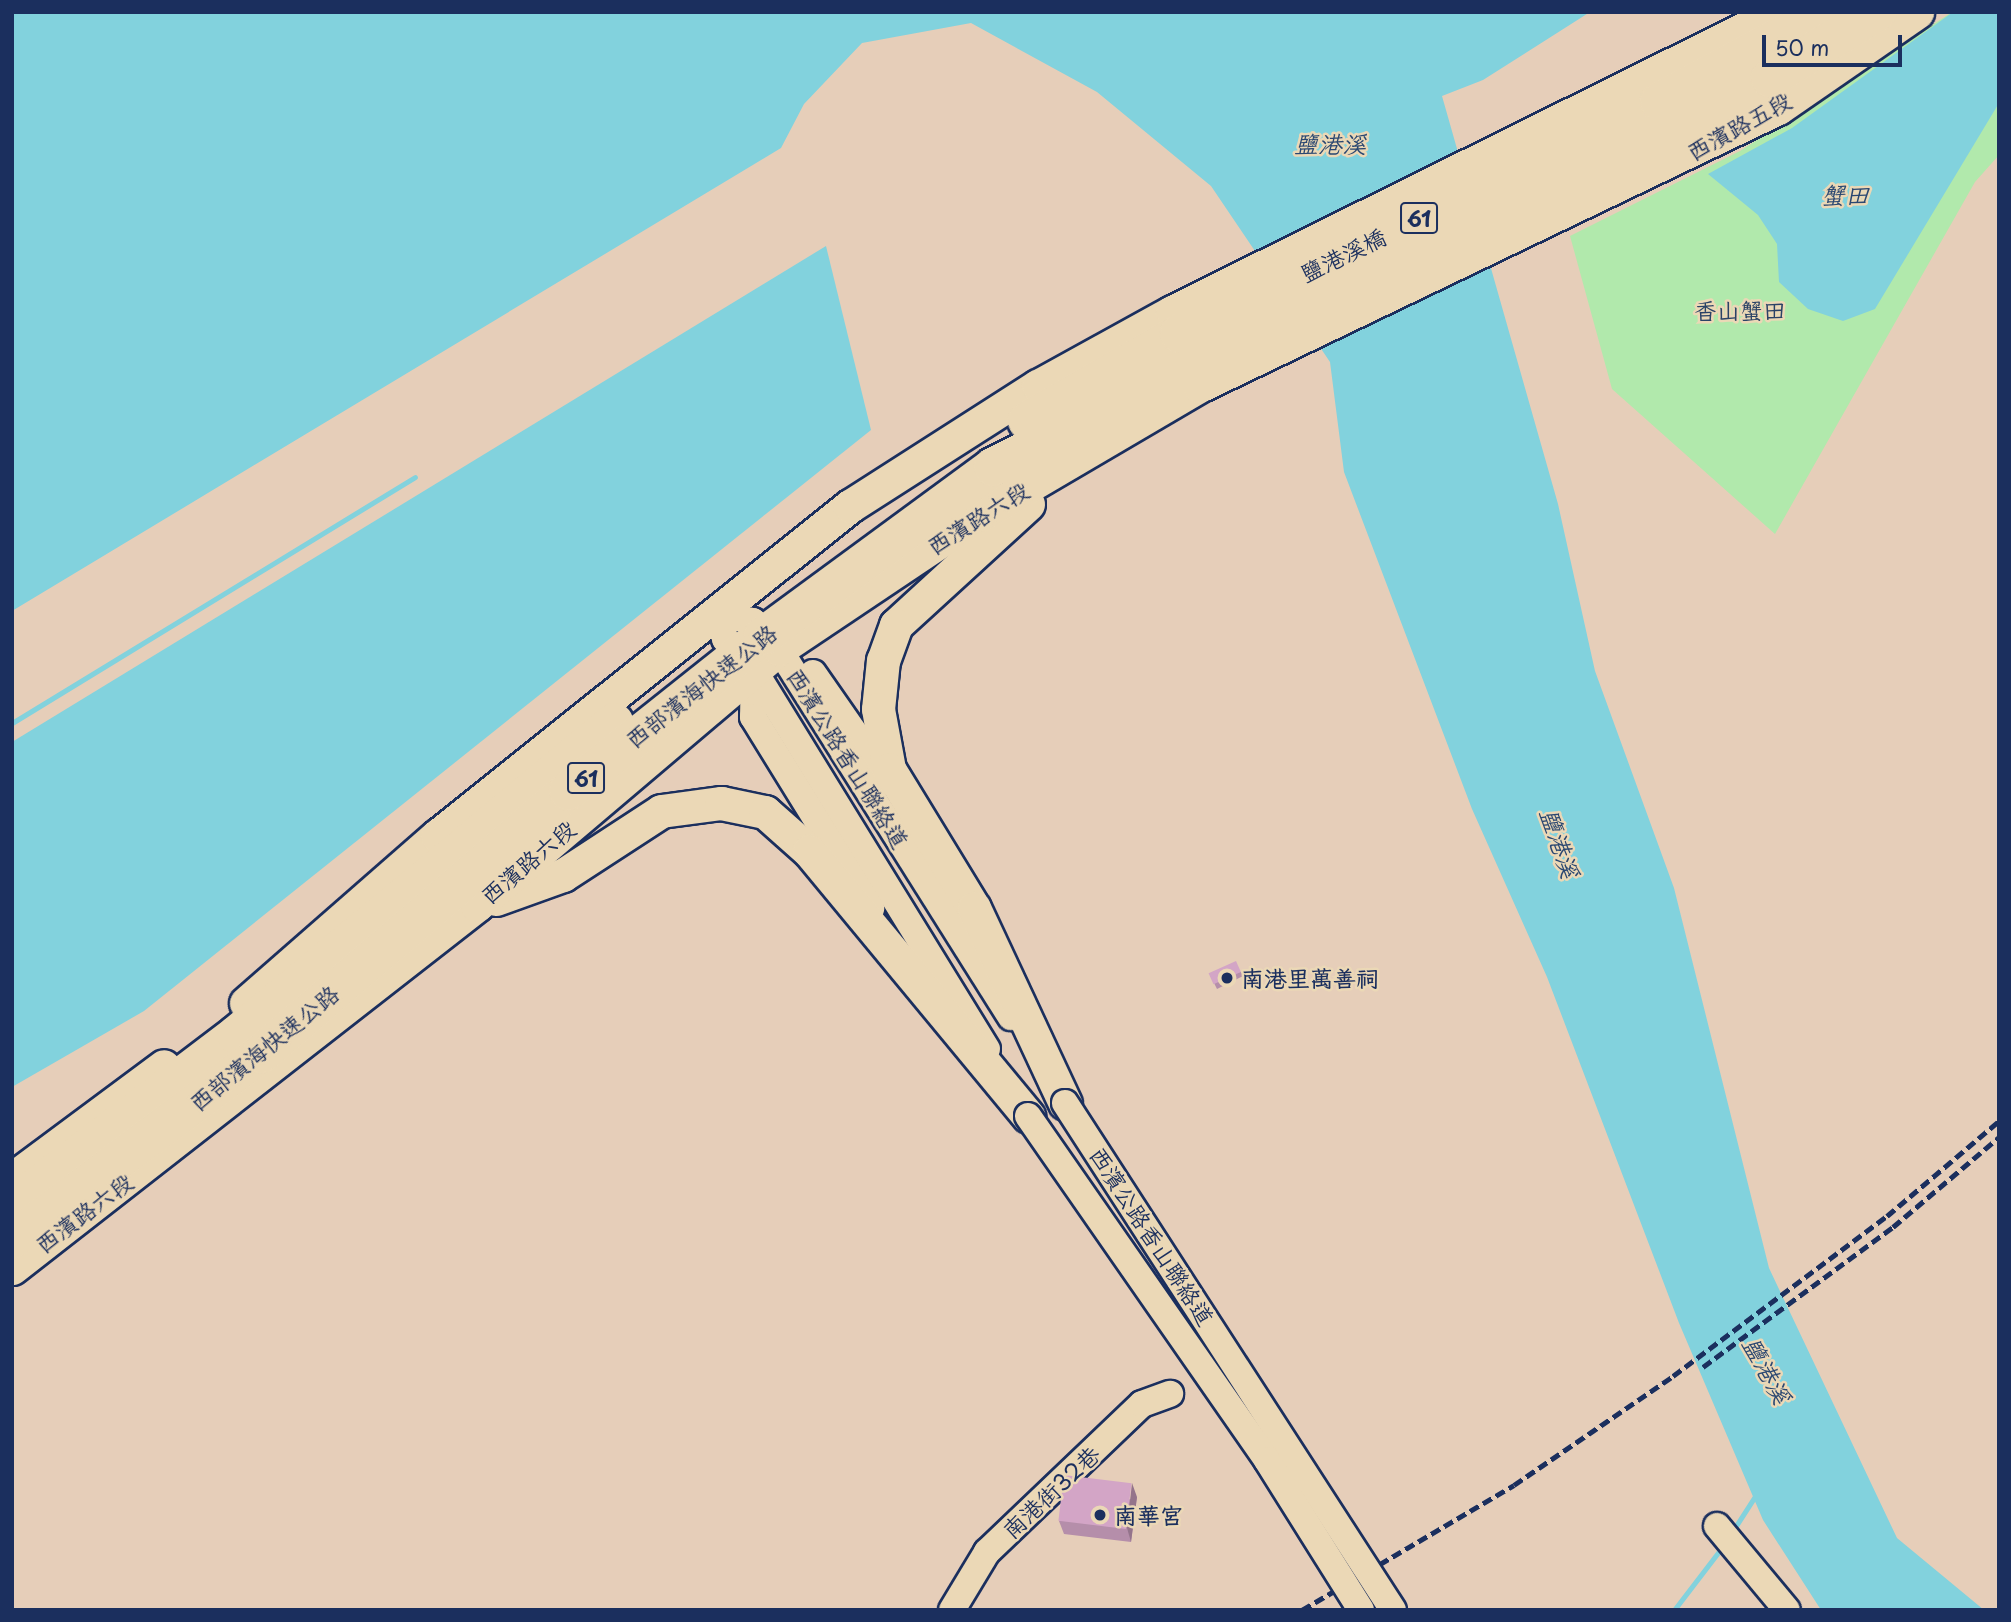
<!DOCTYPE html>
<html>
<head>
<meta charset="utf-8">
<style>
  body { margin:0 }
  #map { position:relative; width:2011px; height:1622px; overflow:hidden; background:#e6ceb9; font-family:"Playpen Sans","LXGW WenKai TC",sans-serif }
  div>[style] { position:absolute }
  .green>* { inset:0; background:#b1e9ac }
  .water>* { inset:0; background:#82d2dd }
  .stream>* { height:5px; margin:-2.5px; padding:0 2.5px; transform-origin:2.5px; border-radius:2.5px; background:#82d2dd }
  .roads { filter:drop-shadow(2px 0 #1b2f5e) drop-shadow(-2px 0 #1b2f5e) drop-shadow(0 2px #1b2f5e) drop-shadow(0 -2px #1b2f5e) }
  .minor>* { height:26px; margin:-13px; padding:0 13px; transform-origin:13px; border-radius:13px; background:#ebd8b6 }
  .major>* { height:33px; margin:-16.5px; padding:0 16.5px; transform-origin:16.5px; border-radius:16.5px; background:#ebd8b6 }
  .highway>* { height:38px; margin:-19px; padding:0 19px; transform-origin:19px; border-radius:19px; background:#ebd8b6 }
  .rail>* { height:5px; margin-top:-2.5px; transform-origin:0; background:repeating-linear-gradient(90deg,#1b2f5e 0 10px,transparent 0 15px) }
  .bridges { filter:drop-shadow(2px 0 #1b2f5e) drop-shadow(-2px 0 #1b2f5e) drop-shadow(0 2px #1b2f5e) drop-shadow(0 -2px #1b2f5e) }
  .minor-bridge>* { height:26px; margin:-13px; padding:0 13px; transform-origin:13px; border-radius:13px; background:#ebd8b6 }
  .wall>* { inset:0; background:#b58eaa }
  .shaded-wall>* { inset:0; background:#94748b }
  .building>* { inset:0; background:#d3a5c6; transform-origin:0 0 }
  .dots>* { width:19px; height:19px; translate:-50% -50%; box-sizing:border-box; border:4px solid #ebd8b6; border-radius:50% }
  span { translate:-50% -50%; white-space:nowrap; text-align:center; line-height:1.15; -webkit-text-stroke:5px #ebd8b6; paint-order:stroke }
  .shield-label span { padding:2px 5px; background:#ebd8b6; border:2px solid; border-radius:5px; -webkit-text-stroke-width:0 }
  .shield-label { font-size:21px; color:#1b2f5e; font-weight:700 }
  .street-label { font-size:23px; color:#1b2f5e }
  .park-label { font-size:23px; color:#2a4266 }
  .poi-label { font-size:23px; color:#1b2f5e; font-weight:700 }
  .left { translate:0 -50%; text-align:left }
  .water-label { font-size:24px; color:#2a4771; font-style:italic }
  .frame { position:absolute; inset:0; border:14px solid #1b2f5e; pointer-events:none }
  .scale { position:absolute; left:1762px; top:35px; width:140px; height:32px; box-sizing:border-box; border:4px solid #1b2f5e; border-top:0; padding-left:9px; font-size:21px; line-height:24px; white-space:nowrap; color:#1b2f5e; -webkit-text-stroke:5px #ebd8b6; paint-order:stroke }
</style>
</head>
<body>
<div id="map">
  <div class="green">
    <i style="clip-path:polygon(1952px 12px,1999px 12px,1999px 155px,1975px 182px,1775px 534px,1612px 389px,1570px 236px,1740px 151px)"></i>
  </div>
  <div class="water">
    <i style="clip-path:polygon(12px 12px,1590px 12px,1483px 80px,1442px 96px,1558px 504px,1595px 671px,1674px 888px,1769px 1268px,1897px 1538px,1984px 1610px,1821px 1610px,1763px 1520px,1679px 1323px,1547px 977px,1472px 809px,1344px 472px,1330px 362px,1211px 186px,1097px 92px,971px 23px,862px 43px,804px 104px,781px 148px,12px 611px)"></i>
    <i style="clip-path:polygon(1953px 12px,1999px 12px,1999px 103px,1875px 309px,1843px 321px,1808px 309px,1779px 282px,1777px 244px,1758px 215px,1708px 174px,1792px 128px)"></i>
    <i style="clip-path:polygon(826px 246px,871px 430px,144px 1011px,12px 1087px,12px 742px)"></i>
  </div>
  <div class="stream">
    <i style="left:12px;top:723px;width:472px;rotate:-31.4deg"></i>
    <i style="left:1732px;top:1532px;width:46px;rotate:-57.3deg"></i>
    <i style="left:1674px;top:1610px;width:81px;rotate:-52.6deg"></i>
  </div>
  <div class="roads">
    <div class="minor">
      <i style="left:754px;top:670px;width:47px;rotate:91.2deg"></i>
      <i style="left:753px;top:717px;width:225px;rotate:58.3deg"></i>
      <i style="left:813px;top:673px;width:133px;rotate:55.1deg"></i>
      <i style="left:987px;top:1049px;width:445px;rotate:-121.6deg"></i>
      <i style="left:754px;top:670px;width:42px;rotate:-133.1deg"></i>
      <i style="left:725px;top:639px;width:26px;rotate:-103deg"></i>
      <i style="left:719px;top:614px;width:35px;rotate:12deg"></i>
      <i style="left:753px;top:621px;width:38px;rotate:47deg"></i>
      <i style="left:779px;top:649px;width:435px;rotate:57.8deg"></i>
      <i style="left:1717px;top:1526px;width:109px;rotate:50.2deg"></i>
      <i style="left:952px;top:1610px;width:68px;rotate:-58.9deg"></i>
      <i style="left:987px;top:1552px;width:214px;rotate:-43.7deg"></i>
      <i style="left:1142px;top:1404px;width:30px;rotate:-20deg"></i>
    </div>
    <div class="major">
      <i style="left:1028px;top:504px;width:179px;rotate:137.5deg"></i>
      <i style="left:896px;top:625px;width:37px;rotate:110deg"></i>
      <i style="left:883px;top:660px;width:49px;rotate:95.8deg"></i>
      <i style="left:878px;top:709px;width:61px;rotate:79.6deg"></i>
      <i style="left:889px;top:769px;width:163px;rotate:58.6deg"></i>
      <i style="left:974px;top:908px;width:215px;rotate:65deg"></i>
      <i style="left:496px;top:899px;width:71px;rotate:-19.7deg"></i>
      <i style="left:563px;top:875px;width:117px;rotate:-33.1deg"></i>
      <i style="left:661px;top:811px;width:61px;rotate:-7.6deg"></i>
      <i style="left:721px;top:803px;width:45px;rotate:11.6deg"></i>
      <i style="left:765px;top:812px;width:59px;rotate:41.6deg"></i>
      <i style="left:809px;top:851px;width:344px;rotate:50.4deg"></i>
      <i style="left:246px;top:1003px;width:254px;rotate:-41.2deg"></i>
      <i style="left:437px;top:836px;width:529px;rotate:-38.63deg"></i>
      <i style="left:850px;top:506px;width:223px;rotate:-32.6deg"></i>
      <i style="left:1038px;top:386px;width:153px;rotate:-28.9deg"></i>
      <i style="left:1172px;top:312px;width:676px;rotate:-26.34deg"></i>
      <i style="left:12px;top:1179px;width:189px;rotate:-36.6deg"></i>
      <i style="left:12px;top:1268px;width:590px;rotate:-37.98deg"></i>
      <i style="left:477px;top:905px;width:396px;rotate:-40.3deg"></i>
      <i style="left:779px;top:649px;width:243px;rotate:-33.8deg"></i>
      <i style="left:981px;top:514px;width:253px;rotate:-30.4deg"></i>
      <i style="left:1199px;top:386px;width:642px;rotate:-25.65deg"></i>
      <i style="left:1778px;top:108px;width:169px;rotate:-34.6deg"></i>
    </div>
    <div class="highway">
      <i style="left:1027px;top:421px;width:175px;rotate:-29.8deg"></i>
      <i style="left:1179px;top:334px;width:533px;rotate:-25.8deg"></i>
      <i style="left:1659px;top:102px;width:190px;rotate:-28.3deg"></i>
      <i style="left:12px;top:1205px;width:281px;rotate:-37.2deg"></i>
      <i style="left:236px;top:1035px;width:491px;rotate:-39.6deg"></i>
      <i style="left:12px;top:1240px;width:311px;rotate:-36.8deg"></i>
      <i style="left:261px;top:1054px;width:404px;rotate:-40.6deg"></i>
      <i style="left:568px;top:791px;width:249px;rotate:-38.5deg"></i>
      <i style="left:763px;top:636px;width:285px;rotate:-36.3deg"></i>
      <i style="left:993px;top:467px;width:869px;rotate:-26.59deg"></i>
      <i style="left:1770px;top:78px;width:126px;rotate:-31.7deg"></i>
    </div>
  </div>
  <div class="rail">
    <i style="left:1703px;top:1367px;width:236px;rotate:-36.4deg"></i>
    <i style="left:1893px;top:1227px;width:139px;rotate:-40.3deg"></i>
    <i style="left:1302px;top:1610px;width:246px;rotate:-30.5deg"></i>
    <i style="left:1514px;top:1485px;width:193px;rotate:-34.4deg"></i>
    <i style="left:1673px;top:1376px;width:267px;rotate:-36.8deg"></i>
    <i style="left:1887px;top:1216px;width:147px;rotate:-40.3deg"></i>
  </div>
  <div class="bridges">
    <div class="minor-bridge">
      <i style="left:1065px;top:1103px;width:604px;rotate:57.1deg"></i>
      <i style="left:1028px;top:1116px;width:419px;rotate:55.2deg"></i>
      <i style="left:1267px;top:1460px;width:177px;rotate:57.9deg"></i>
    </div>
  </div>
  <div class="wall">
    <i style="clip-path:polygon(1241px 972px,1243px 976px,1217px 989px,1210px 975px)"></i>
    <i style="clip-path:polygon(1137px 1497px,1131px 1542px,1064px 1534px,1059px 1521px)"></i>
  </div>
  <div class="shaded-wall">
    <i style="clip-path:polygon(1132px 1483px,1137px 1497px,1131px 1542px,1127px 1528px)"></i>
  </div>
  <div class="building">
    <i style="left:1236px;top:961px;width:12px;height:30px;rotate:66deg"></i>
    <i style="left:1064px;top:1475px;width:68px;height:46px;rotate:7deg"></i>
  </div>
  <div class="dots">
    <i style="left:1227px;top:978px;background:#1b2f5e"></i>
    <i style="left:1100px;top:1515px;background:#1b2f5e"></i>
  </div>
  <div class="shield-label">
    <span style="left:1419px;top:218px">61</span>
    <span style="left:586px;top:778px">61</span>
  </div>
  <div class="street-label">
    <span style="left:1739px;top:126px;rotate:-29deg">西濱路五段</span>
    <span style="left:1343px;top:255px;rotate:-26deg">鹽港溪橋</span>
    <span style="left:978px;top:518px;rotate:-32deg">西濱路六段</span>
    <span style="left:701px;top:686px;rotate:-38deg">西部濱海快速公路</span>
    <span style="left:848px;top:758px;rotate:58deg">西濱公路香山聯絡道</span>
    <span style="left:528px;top:862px;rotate:-40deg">西濱路六段</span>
    <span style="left:264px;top:1048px;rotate:-39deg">西部濱海快速公路</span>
    <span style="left:84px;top:1213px;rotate:-37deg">西濱路六段</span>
    <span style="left:1152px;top:1236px;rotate:57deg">西濱公路香山聯絡道</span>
    <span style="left:1051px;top:1492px;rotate:-43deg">南港街32巷</span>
  </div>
  <div class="park-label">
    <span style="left:1740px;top:310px">香山蟹田</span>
  </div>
  <div class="poi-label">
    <span class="left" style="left:1241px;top:978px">南港里萬善祠</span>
    <span class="left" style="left:1114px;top:1515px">南華宮</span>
  </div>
  <div class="water-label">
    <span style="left:1330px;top:144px">鹽港溪</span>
    <span style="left:1845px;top:195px">蟹田</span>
    <span style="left:1560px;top:843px;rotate:71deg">鹽港溪</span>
    <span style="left:1767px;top:1370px;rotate:61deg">鹽港溪</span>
  </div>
  <div class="frame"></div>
  <div class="scale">50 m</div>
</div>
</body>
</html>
